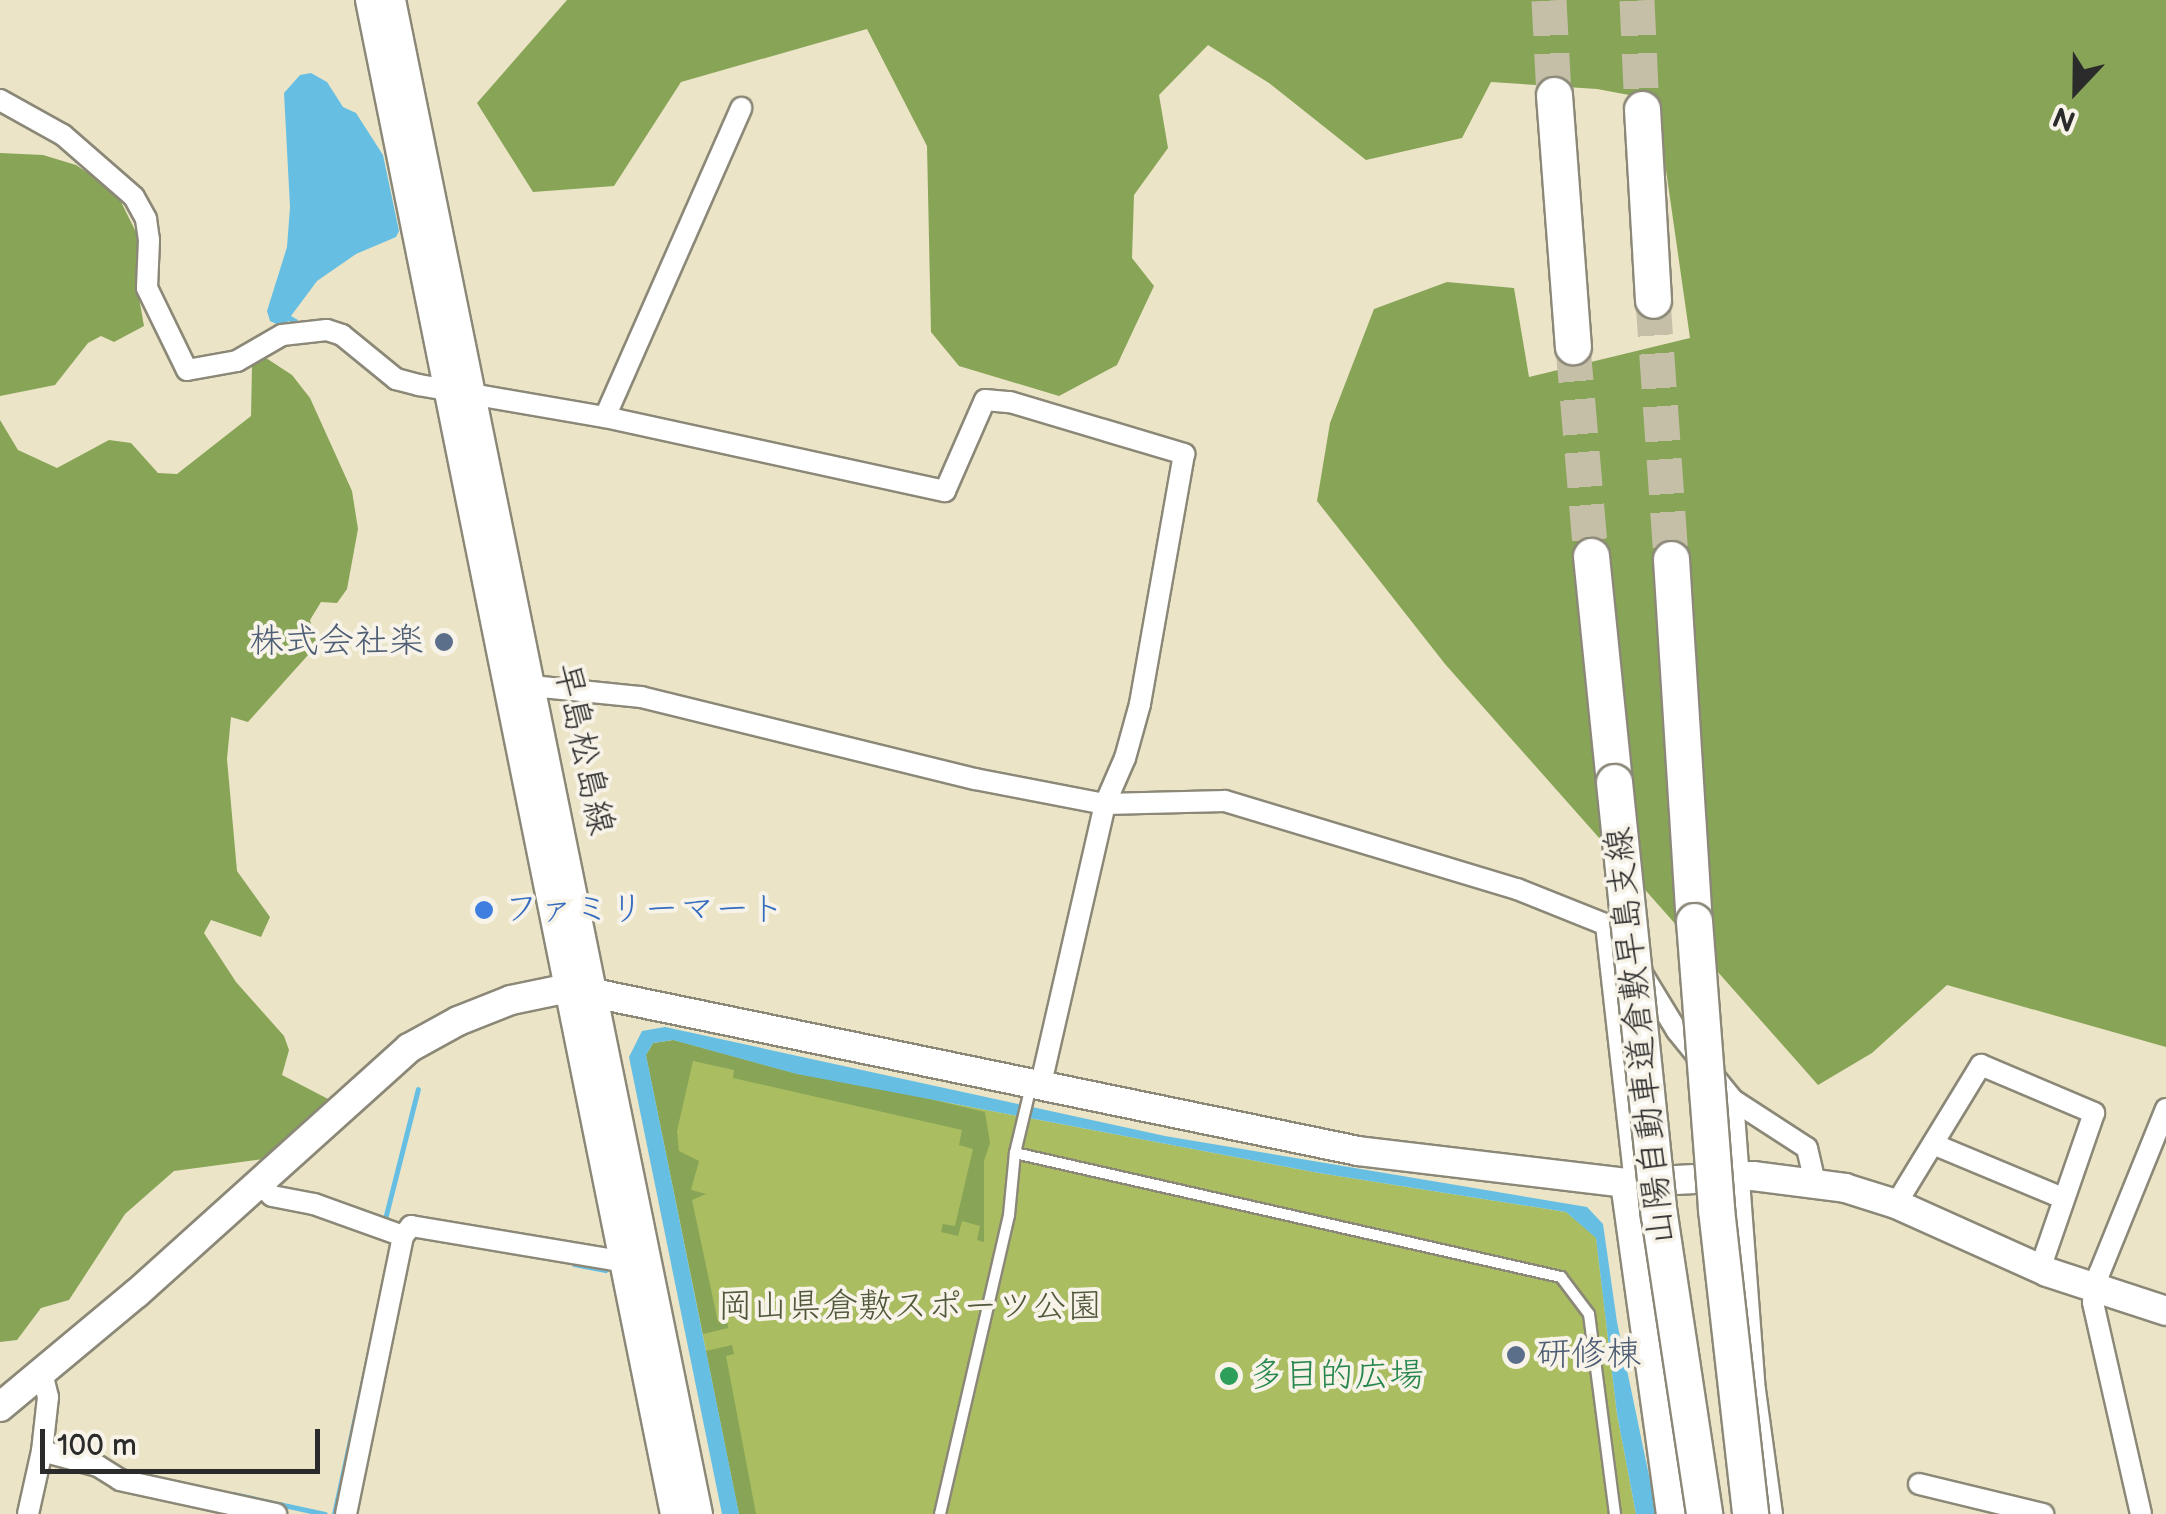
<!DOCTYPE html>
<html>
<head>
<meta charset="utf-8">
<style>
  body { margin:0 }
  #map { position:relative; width:2166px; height:1514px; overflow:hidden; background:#ebe4c6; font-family:"Balsamiq Sans","Klee One",sans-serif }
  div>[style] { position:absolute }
  .green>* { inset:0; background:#aabd61 }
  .forest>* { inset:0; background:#87a457 }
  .water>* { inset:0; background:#66bfe3 }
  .stream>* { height:5px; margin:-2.5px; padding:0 2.5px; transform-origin:2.5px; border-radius:2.5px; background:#66bfe3 }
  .highway-tunnel>* { height:35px; margin-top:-17.5px; transform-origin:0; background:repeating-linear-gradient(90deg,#c5bfa7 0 35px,transparent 0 53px) }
  .roads { filter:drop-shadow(2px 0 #8b8878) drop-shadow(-2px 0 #8b8878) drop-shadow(0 2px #8b8878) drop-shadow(0 -2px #8b8878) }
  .lane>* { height:10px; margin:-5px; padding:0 5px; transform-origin:5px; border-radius:5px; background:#fff }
  .street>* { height:20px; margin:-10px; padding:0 10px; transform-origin:10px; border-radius:10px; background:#fff }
  .secondary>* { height:28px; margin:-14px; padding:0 14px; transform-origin:14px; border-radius:14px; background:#fff }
  .highway>* { height:35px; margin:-17.5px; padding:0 17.5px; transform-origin:17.5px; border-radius:17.5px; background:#fff }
  .bridges { filter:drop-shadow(2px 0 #8b8878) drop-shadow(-2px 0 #8b8878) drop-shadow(0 2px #8b8878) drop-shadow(0 -2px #8b8878) }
  .highway-bridge>* { height:35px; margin:-17.5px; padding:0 17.5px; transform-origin:17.5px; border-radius:17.5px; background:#fff }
  .dots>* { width:28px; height:28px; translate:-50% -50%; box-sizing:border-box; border:5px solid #f7f3e8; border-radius:50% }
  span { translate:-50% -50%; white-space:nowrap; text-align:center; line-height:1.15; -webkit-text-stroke:8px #f7f3e8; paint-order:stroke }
  .service-label { font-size:35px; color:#4e5e75 }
  .right { translate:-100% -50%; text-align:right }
  .left { translate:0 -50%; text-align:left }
  .street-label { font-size:35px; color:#2b2b2b }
  .shop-label { font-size:35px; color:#366cbe }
  .park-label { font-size:35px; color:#51573b }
  .leisure-label { font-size:35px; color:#27864d }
  .north { position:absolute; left:2026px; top:40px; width:100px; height:100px; -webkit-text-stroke:8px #f7f3e8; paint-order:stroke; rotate:202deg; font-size:28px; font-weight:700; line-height:40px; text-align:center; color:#2b2b2b }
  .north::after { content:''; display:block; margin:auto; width:35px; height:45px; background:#2b2b2b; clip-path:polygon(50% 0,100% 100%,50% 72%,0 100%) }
  .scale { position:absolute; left:40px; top:1429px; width:280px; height:45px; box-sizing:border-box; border:5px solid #2b2b2b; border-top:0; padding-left:12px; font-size:30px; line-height:35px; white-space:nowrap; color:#2b2b2b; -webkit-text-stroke:8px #f7f3e8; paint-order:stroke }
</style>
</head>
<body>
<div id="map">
  <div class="green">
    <i style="clip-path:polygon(673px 1040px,950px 1103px,1319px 1173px,1566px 1212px,1596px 1237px,1617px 1414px,1636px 1514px,739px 1514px,646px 1055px)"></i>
  </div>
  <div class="forest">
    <i style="clip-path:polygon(567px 0,2166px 0,2166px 1047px,1947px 985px,1872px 1053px,1818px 1085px,1445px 664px,1317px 501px,1330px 423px,1374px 309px,1447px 282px,1514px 288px,1529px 377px,1690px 338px,1656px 100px,1597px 89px,1491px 82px,1462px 138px,1366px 160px,1269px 83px,1208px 45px,1159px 95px,1168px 148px,1134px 195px,1132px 258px,1154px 286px,1117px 365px,1059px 396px,959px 366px,931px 332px,927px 146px,867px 29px,681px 82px,614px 186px,533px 192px,477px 103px)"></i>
    <i style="clip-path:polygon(0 153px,43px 155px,76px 165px,116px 192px,141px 242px,136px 281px,144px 326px,114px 342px,101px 336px,88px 343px,55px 385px,0 396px)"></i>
    <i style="clip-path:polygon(266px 358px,292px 375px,310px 398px,352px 491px,358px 529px,347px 589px,337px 603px,321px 602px,310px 620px,317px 645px,248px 722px,231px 717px,227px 759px,237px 871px,270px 917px,261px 937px,211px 920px,204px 933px,236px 982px,284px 1036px,289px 1050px,282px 1075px,330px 1100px,264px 1159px,174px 1171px,125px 1214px,69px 1300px,41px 1308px,17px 1340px,0 1342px,0 420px,18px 450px,57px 468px,109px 440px,131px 443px,158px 473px,177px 474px,251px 416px,252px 366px)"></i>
    <i style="clip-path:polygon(673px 1040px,797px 1074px,856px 1082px,985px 1112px,990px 1143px,984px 1161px,984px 1242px,977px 1240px,980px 1226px,962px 1221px,958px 1236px,941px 1232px,943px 1224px,955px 1226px,973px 1149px,959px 1145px,962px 1130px,733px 1078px,734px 1070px,693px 1061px,677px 1131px,679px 1151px,699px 1161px,691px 1190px,706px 1194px,692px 1200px,718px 1322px,727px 1321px,728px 1328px,703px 1334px,646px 1055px,653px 1043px)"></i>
    <i style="clip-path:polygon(732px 1345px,734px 1354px,726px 1356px,756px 1514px,739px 1514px,706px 1351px)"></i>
  </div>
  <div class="water">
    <i style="clip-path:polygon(311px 73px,327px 82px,343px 107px,356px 113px,383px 155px,399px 231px,396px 237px,356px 254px,317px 281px,291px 316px,298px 320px,296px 324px,288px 321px,285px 328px,270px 321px,267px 311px,287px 247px,290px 207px,284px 93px,300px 75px)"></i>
    <i style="clip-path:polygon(665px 1027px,1165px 1136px,1587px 1207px,1603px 1224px,1617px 1322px,1657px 1514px,1636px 1514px,1617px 1414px,1596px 1238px,1566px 1212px,1319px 1173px,950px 1103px,797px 1074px,673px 1040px,653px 1043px,646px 1055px,739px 1514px,722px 1514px,629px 1057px,642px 1031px)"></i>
  </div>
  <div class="stream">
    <i style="left:385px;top:1219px;width:134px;rotate:-75.8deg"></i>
    <i style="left:574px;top:1264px;width:32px;rotate:11deg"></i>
    <i style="left:233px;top:1494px;width:94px;rotate:12.3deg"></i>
    <i style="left:334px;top:1514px;width:198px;rotate:-77.8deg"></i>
  </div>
  <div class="highway-tunnel">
    <i style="left:1549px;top:0;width:95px;rotate:87deg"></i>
    <i style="left:1637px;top:0;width:109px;rotate:87.4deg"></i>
    <i style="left:1653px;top:300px;width:260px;rotate:86deg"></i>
    <i style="left:1573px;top:346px;width:211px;rotate:85.1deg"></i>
  </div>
  <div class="roads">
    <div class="lane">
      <i style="left:1015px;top:1153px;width:560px;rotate:12.8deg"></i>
      <i style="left:1561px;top:1277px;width:46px;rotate:52.9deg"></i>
      <i style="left:1589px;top:1314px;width:202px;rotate:82.6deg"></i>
      <i style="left:940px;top:1514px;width:307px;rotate:-77deg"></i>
      <i style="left:1009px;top:1215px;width:62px;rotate:-84.5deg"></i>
      <i style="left:1015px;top:1153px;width:69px;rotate:-76.6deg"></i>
    </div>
    <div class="street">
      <i style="left:0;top:100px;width:72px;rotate:29.1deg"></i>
      <i style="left:63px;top:135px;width:94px;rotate:41.1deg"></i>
      <i style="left:134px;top:197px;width:25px;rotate:61deg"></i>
      <i style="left:146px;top:219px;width:21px;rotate:82deg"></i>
      <i style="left:149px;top:240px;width:48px;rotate:92.4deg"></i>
      <i style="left:147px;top:288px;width:91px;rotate:64deg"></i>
      <i style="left:187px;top:370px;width:51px;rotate:-10.2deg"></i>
      <i style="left:237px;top:361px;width:52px;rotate:-30deg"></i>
      <i style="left:282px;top:335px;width:45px;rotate:-6.3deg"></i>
      <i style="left:327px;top:330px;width:16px;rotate:18deg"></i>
      <i style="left:342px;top:335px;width:70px;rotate:39.2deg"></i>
      <i style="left:396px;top:379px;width:24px;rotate:15deg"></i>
      <i style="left:419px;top:385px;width:189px;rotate:9.8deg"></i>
      <i style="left:605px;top:417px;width:348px;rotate:12.3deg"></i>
      <i style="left:945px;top:491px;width:99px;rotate:-66.3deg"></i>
      <i style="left:985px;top:400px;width:25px;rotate:5deg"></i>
      <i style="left:1010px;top:402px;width:182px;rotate:16.6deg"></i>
      <i style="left:1184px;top:454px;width:254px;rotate:100deg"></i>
      <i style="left:1140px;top:704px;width:56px;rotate:105.5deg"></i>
      <i style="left:1125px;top:758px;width:50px;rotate:113.5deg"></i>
      <i style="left:1105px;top:804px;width:290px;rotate:102.9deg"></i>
      <i style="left:605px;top:417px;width:338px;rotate:-66.2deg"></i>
      <i style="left:532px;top:686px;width:110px;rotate:5.8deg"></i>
      <i style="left:641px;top:697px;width:344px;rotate:13.8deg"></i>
      <i style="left:975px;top:779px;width:132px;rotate:10.9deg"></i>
      <i style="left:1105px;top:804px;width:120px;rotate:-1.4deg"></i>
      <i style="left:1225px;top:801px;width:305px;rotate:16.8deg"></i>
      <i style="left:1517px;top:889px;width:102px;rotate:21.8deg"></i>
      <i style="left:1612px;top:927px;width:24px;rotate:55deg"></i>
      <i style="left:1606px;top:925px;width:260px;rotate:83.6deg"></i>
      <i style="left:1641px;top:972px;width:69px;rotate:58.6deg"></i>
      <i style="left:1677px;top:1031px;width:89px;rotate:50.9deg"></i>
      <i style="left:1733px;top:1100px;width:291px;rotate:85.7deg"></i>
      <i style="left:1755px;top:1390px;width:125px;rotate:82.2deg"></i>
      <i style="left:1733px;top:1100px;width:88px;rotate:33deg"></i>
      <i style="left:1807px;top:1148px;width:36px;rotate:77deg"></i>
      <i style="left:1933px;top:1144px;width:141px;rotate:22.6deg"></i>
      <i style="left:260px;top:1184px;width:17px;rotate:45deg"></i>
      <i style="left:272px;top:1196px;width:43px;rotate:10.8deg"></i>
      <i style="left:314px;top:1204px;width:95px;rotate:19.8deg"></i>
      <i style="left:1896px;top:1204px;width:163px;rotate:-58.6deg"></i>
      <i style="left:1981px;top:1065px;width:123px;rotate:23deg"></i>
      <i style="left:2094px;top:1113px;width:165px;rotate:109.1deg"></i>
      <i style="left:42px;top:1373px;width:25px;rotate:76deg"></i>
      <i style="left:48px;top:1397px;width:54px;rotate:96.3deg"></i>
      <i style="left:1919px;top:1484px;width:128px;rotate:13.6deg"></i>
      <i style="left:28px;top:1514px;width:65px;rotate:-77.5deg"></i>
      <i style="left:42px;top:1451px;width:58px;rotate:15deg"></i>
      <i style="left:98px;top:1466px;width:26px;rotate:32deg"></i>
      <i style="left:120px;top:1480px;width:160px;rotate:12.3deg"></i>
      <i style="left:346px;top:1514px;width:284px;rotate:-78.4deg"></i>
      <i style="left:403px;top:1236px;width:13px;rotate:-51deg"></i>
      <i style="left:411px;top:1226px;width:217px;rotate:9.5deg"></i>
      <i style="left:2141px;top:1514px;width:217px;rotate:-102.8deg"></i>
      <i style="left:2093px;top:1302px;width:29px;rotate:-78deg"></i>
      <i style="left:2099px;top:1274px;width:178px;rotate:-67.9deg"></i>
    </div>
    <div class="secondary">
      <i style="left:370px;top:0;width:1544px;rotate:78.61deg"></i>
      <i style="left:391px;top:0;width:1545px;rotate:78.54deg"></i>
      <i style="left:1637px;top:1182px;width:116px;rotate:-3deg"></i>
      <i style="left:1753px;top:1176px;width:93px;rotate:7.4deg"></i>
      <i style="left:1845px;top:1188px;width:53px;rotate:17.4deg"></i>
      <i style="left:1896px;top:1204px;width:166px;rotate:24.2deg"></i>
      <i style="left:2047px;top:1272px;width:125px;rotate:18.1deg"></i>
      <i style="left:0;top:1407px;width:178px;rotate:-39.8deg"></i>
      <i style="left:137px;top:1293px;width:366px;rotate:-42deg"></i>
      <i style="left:409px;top:1048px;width:56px;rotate:-28.9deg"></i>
      <i style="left:458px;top:1021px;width:57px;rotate:-21.6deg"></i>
      <i style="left:511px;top:1000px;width:59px;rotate:-11.7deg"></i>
      <i style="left:569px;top:988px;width:806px;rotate:11.67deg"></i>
      <i style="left:1358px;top:1151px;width:269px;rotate:6.8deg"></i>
      <i style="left:1625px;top:1183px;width:334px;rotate:82.1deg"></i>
    </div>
    <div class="highway">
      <i style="left:1554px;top:95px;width:252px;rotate:85.7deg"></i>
      <i style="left:1642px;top:109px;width:191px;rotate:86.7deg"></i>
      <i style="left:1591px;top:556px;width:227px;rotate:84.2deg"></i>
      <i style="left:1671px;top:559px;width:363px;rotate:86.4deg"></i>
    </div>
  </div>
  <div class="bridges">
    <div class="highway-bridge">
      <i style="left:1614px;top:782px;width:435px;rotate:84.1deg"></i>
      <i style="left:1659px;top:1215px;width:302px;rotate:81.4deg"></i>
      <i style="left:1694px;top:921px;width:289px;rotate:85.6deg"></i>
      <i style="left:1716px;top:1209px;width:307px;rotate:83.6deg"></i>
    </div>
  </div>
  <div class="dots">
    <i style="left:444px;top:642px;background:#5c6f8a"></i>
    <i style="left:484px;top:910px;background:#3f7fe0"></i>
    <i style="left:1516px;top:1355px;background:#5c6f8a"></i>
    <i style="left:1229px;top:1376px;background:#2e9e5b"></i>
  </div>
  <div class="service-label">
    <span class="right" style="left:424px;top:642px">株式会社楽</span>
    <span class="left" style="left:1536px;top:1355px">研修棟</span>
  </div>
  <div class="street-label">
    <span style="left:583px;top:749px;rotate:78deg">早島松島線</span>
    <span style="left:1641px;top:1036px;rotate:-96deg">山陽自動車道倉敷早島支線</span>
  </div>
  <div class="shop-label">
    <span class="left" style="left:504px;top:910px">ファミリーマート</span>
  </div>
  <div class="park-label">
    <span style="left:910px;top:1307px">岡山県倉敷スポーツ公園</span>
  </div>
  <div class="leisure-label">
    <span class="left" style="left:1249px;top:1376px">多目的広場</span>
  </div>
  <div class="north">N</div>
  <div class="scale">100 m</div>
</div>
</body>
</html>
